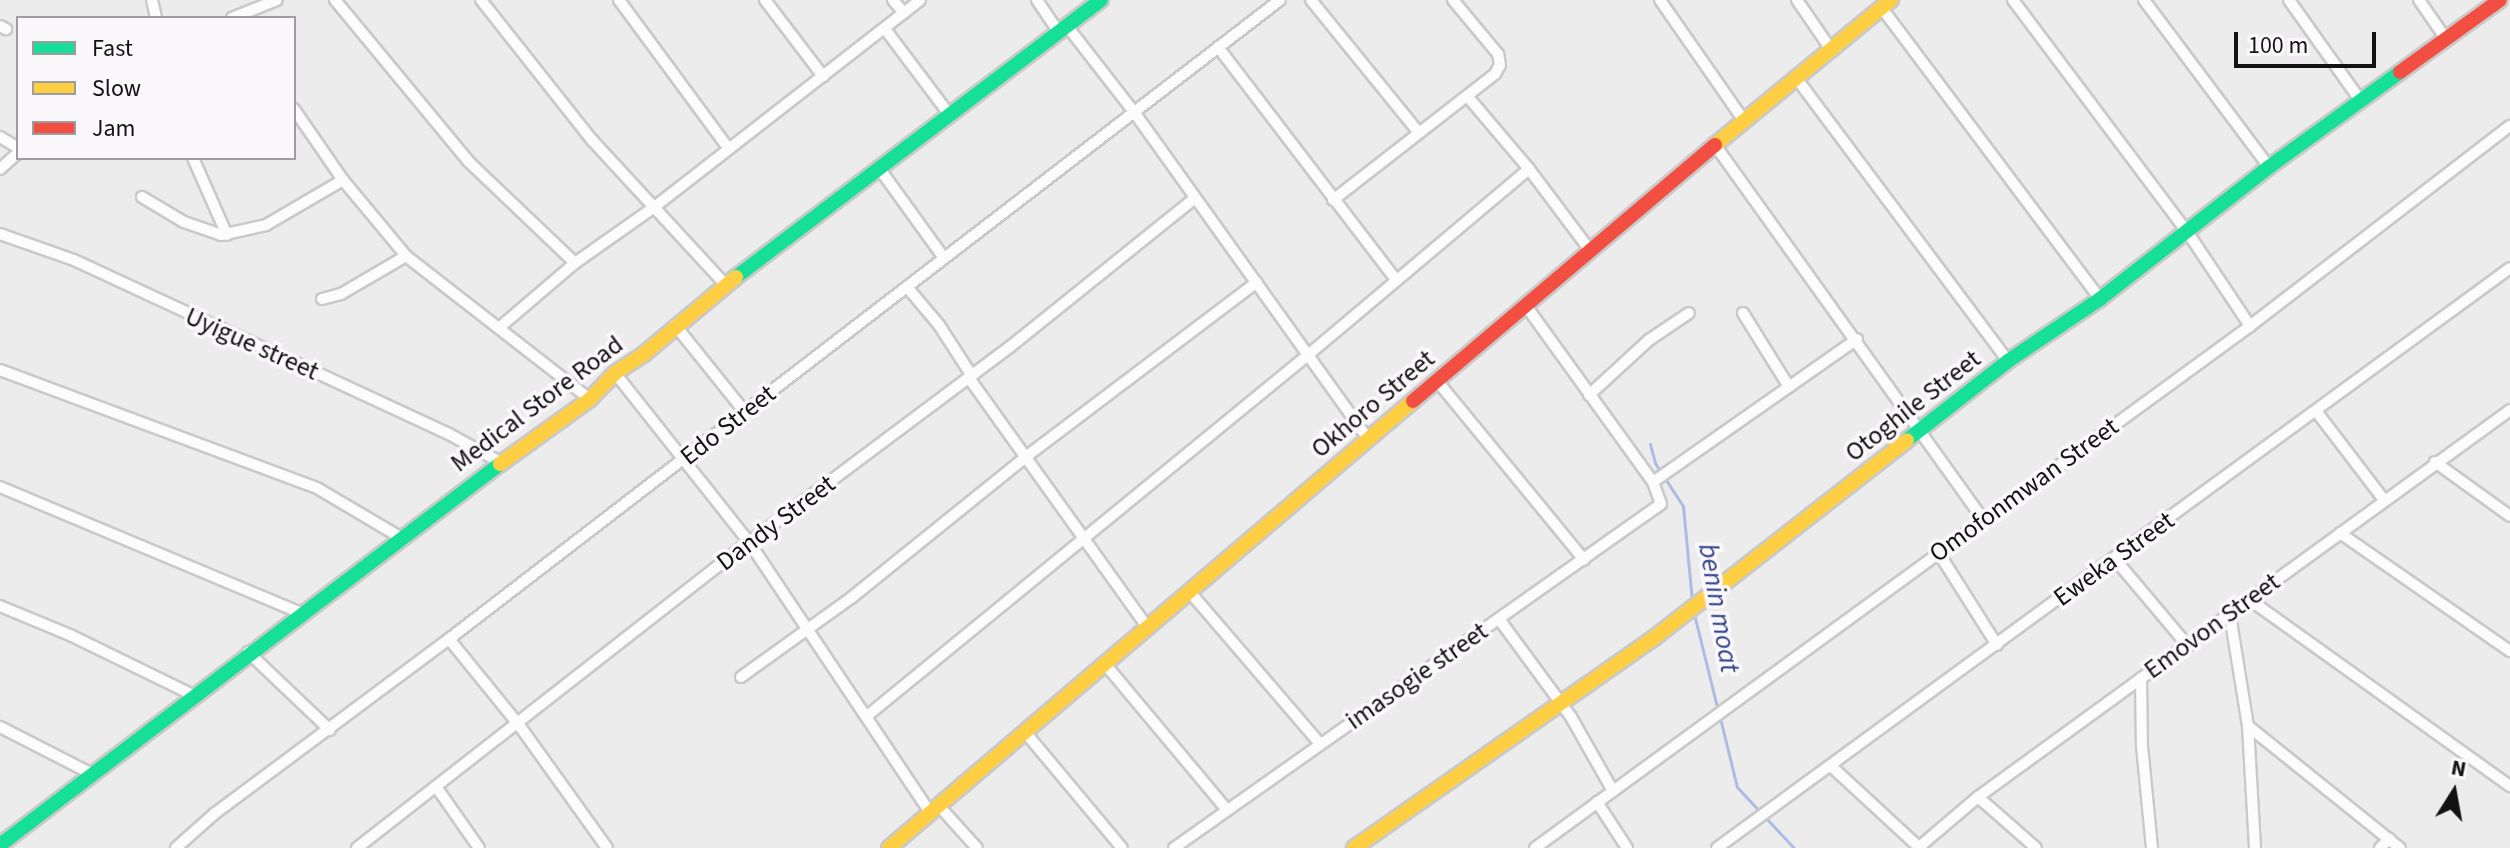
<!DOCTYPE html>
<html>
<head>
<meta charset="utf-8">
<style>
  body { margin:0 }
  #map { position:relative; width:2510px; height:848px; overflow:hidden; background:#edeced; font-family:"Source Sans 3",sans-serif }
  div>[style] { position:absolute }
  .stream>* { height:3px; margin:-1.5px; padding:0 1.5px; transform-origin:1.5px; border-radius:1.5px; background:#adbce4 }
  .roads { filter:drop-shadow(2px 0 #cac9ca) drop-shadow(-2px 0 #cac9ca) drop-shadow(0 2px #cac9ca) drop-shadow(0 -2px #cac9ca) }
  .street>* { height:10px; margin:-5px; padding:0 5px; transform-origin:5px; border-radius:5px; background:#fcfcfc }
  .fast>* { height:14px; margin:-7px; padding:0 7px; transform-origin:7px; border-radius:7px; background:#16e098 }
  .slow>* { height:14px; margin:-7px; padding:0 7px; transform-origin:7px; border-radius:7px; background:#ffcf43 }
  .jam>* { height:14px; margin:-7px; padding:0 7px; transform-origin:7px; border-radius:7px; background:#f24e42 }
  span { translate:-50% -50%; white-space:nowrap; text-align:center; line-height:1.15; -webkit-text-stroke:7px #fbf8fb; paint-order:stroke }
  .street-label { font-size:26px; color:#131213 }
  .water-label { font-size:28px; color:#30458a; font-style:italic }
  .legend { position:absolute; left:16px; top:16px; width:280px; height:144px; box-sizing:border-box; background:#fbf8fb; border:2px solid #9e9c9e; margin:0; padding:10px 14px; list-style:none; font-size:24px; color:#131213 }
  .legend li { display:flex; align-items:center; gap:16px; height:40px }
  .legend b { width:40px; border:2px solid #9e9c9e }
  .north { position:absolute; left:2414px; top:752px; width:80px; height:80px; -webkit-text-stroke:6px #fbf8fb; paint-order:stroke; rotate:11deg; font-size:22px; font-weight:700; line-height:32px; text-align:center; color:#131213 }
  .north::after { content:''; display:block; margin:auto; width:28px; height:36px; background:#131213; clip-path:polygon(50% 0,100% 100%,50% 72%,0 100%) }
  .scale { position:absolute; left:2234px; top:32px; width:142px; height:36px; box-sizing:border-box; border:4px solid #131213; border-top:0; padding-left:10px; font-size:24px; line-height:28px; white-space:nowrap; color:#131213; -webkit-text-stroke:6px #fbf8fb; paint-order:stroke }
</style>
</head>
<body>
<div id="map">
  <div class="stream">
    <i style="left:1650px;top:444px;width:20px;rotate:75deg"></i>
    <i style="left:1655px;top:463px;width:51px;rotate:56.9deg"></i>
    <i style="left:1683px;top:506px;width:96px;rotate:84.6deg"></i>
    <i style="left:1694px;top:614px;width:100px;rotate:76.1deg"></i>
    <i style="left:1720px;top:718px;width:71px;rotate:76.2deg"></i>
    <i style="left:1737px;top:787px;width:34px;rotate:47deg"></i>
    <i style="left:1765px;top:817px;width:42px;rotate:46.9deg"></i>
  </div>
  <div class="roads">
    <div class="street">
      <i style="left:152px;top:0;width:18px;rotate:77deg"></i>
      <i style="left:335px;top:0;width:209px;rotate:50.4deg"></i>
      <i style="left:468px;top:161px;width:148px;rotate:43.6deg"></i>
      <i style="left:481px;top:0;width:179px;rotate:51.6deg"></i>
      <i style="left:592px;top:140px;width:197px;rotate:47.3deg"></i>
      <i style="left:619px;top:0;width:185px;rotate:53.6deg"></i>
      <i style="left:765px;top:0;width:96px;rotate:52.7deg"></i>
      <i style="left:893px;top:0;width:17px;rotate:50deg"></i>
      <i style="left:1037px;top:0;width:37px;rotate:56deg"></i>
      <i style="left:1311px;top:0;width:171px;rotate:50.9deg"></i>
      <i style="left:1660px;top:0;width:147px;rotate:55.2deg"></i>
      <i style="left:1797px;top:0;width:62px;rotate:55.5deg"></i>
      <i style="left:2013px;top:0;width:291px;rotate:53.1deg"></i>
      <i style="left:2188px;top:233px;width:112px;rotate:56.3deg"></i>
      <i style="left:2144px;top:0;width:209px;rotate:53.2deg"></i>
      <i style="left:2289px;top:0;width:123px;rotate:54.6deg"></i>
      <i style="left:2419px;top:0;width:47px;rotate:55.3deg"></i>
      <i style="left:1881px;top:7px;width:365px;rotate:53.1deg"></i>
      <i style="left:232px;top:18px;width:48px;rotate:-21.8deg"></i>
      <i style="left:0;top:26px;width:7px;rotate:27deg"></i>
      <i style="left:1067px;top:26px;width:109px;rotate:52.1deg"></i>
      <i style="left:1134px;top:112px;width:402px;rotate:54.4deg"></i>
      <i style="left:885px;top:29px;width:106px;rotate:53deg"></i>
      <i style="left:1218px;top:47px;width:293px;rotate:52.6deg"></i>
      <i style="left:1797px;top:79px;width:352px;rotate:53.2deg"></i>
      <i style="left:1468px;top:97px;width:94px;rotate:49.7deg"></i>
      <i style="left:1529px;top:169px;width:100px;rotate:53.1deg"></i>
      <i style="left:294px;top:109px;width:86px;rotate:55.4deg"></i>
      <i style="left:343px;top:180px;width:99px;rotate:50.3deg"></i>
      <i style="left:406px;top:256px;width:233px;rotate:37.9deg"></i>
      <i style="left:0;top:137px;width:21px;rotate:31deg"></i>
      <i style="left:1715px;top:145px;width:462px;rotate:54.4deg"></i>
      <i style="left:193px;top:158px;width:84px;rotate:66.2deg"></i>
      <i style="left:879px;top:168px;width:111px;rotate:54.2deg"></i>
      <i style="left:0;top:169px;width:24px;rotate:-42deg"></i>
      <i style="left:142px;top:197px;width:49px;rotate:30.8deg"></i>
      <i style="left:184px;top:222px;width:39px;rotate:19deg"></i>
      <i style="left:221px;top:235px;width:46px;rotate:-12.5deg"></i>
      <i style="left:266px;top:225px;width:89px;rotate:-30.3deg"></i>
      <i style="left:1333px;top:200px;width:205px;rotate:-37.9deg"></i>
      <i style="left:1495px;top:74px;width:10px;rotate:-61deg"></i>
      <i style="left:1500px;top:65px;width:11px;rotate:-100deg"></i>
      <i style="left:1498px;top:54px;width:70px;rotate:-129.8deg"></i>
      <i style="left:0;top:234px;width:78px;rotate:19.4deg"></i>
      <i style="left:74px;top:260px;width:413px;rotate:24.9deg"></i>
      <i style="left:449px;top:434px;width:58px;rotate:28.8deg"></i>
      <i style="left:907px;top:287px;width:50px;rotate:49.9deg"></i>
      <i style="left:939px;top:325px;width:61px;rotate:57.1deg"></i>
      <i style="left:322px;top:299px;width:20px;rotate:-15deg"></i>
      <i style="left:341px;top:294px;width:75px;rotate:-30.3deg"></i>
      <i style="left:1743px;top:313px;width:87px;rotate:58.1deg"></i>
      <i style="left:675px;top:325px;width:112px;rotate:51.2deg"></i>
      <i style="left:500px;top:327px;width:99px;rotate:-40.5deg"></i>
      <i style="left:575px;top:263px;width:95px;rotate:-35.2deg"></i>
      <i style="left:653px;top:208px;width:338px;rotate:-37.9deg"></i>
      <i style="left:0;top:370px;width:338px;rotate:20.4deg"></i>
      <i style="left:317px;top:488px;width:96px;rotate:30.6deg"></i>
      <i style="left:615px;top:373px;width:216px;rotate:51.6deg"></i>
      <i style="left:749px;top:542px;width:327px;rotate:56.2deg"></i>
      <i style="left:969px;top:378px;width:306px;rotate:54.4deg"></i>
      <i style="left:1438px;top:382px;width:230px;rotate:50.6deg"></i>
      <i style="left:1589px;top:395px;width:81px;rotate:-42.5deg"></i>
      <i style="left:1649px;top:340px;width:48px;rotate:-34deg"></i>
      <i style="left:2316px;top:411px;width:112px;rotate:52.6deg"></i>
      <i style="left:2435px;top:462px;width:92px;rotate:35.8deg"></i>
      <i style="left:1653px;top:482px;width:249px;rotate:-35deg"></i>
      <i style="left:0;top:487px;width:326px;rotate:22.7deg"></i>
      <i style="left:2340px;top:533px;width:207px;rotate:34.8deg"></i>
      <i style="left:1938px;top:552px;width:110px;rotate:57.6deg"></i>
      <i style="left:2114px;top:558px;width:115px;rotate:49.9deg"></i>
      <i style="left:1189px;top:591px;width:201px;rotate:49.4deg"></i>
      <i style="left:2250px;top:600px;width:320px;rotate:35.6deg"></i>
      <i style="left:0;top:606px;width:78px;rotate:22.6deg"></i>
      <i style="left:72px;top:636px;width:135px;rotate:26deg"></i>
      <i style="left:2230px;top:615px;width:112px;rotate:80.8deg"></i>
      <i style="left:2248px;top:726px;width:122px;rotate:86.7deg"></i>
      <i style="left:1499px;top:619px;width:122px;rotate:53.7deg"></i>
      <i style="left:1571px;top:717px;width:85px;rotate:60.4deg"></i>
      <i style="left:449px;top:639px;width:111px;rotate:50.9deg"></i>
      <i style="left:519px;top:725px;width:151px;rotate:54.4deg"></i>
      <i style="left:248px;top:652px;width:113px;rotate:43.6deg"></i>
      <i style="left:1105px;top:664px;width:190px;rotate:50.1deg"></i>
      <i style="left:741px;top:677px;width:135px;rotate:-35.7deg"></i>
      <i style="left:851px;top:598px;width:226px;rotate:-38.9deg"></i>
      <i style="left:1027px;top:456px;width:288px;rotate:-37.1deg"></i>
      <i style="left:2141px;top:678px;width:68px;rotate:89.2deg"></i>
      <i style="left:2142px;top:746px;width:102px;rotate:84.4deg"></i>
      <i style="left:867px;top:716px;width:570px;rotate:-39.3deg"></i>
      <i style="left:1308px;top:355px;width:289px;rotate:-40.1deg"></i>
      <i style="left:2248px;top:726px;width:195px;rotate:38.8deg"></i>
      <i style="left:0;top:727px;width:106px;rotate:27.1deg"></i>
      <i style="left:1025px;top:732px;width:151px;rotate:50.1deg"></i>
      <i style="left:1831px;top:766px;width:121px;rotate:42.7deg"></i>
      <i style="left:437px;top:788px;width:73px;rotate:55deg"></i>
      <i style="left:1978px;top:797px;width:77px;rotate:41.3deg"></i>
      <i style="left:1597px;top:802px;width:55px;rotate:56.9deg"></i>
      <i style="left:940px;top:807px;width:55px;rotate:47.9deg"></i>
      <i style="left:176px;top:848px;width:51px;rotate:-41.8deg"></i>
      <i style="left:214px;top:814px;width:293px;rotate:-36.7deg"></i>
      <i style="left:449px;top:639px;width:1048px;rotate:-37.56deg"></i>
      <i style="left:357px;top:848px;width:497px;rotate:-38deg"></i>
      <i style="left:749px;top:542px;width:327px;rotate:-36.8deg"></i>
      <i style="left:1011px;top:346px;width:236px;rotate:-38.8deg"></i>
      <i style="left:1174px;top:848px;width:596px;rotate:-35.24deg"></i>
      <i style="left:1661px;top:504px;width:23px;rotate:-110deg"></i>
      <i style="left:1653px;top:482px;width:217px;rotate:-125.8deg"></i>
      <i style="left:1535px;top:848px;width:885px;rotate:-36.13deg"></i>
      <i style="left:2250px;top:326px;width:328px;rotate:-37.6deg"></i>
      <i style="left:1717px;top:848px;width:982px;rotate:-36.18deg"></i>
      <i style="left:1918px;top:848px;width:79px;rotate:-40.4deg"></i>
      <i style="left:1978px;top:797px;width:658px;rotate:-36.03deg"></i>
      <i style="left:2380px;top:848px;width:13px;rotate:-45deg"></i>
    </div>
    <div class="fast">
      <i style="left:736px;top:277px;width:458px;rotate:-37.2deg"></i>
      <i style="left:1907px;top:440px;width:128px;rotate:-38deg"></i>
      <i style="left:2008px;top:361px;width:111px;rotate:-34deg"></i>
      <i style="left:2100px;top:299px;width:214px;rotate:-38deg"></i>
      <i style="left:2269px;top:167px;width:162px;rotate:-35.9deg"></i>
      <i style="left:0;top:845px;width:629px;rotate:-37.31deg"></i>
    </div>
    <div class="slow">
      <i style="left:1715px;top:145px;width:228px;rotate:-39.5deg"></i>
      <i style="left:500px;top:464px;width:111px;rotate:-35.8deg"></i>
      <i style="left:590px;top:399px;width:36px;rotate:-46deg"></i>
      <i style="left:615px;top:373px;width:35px;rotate:-33deg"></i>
      <i style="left:644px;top:354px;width:120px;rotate:-39.9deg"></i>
      <i style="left:889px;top:848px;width:689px;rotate:-40.47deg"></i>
      <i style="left:1354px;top:848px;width:366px;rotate:-35deg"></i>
      <i style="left:1654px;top:638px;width:321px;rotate:-38deg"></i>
    </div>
    <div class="jam">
      <i style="left:2400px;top:72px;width:123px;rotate:-35.8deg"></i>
      <i style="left:1413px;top:401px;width:396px;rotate:-40.3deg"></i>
    </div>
  </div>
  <div class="street-label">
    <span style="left:252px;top:344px;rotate:24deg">Uyigue street</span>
    <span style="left:537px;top:404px;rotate:-37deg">Medical Store Road</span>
    <span style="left:1373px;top:404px;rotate:-40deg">Okhoro Street</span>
    <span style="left:1913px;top:406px;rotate:-38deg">Otoghile Street</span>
    <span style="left:728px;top:425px;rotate:-38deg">Edo Street</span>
    <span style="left:2024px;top:490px;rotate:-36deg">Omofonmwan Street</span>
    <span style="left:776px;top:523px;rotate:-37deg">Dandy Street</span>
    <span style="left:2114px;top:559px;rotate:-36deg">Eweka Street</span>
    <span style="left:2212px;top:626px;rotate:-36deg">Emovon Street</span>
    <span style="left:1417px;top:676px;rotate:-35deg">imasogie street</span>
  </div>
  <div class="water-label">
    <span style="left:1719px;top:608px;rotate:80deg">benin moat</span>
  </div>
  <ul class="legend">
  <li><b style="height:10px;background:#16e098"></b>Fast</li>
  <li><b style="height:10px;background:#ffcf43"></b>Slow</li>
  <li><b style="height:10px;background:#f24e42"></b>Jam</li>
  </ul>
  <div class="north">N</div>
  <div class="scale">100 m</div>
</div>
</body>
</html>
